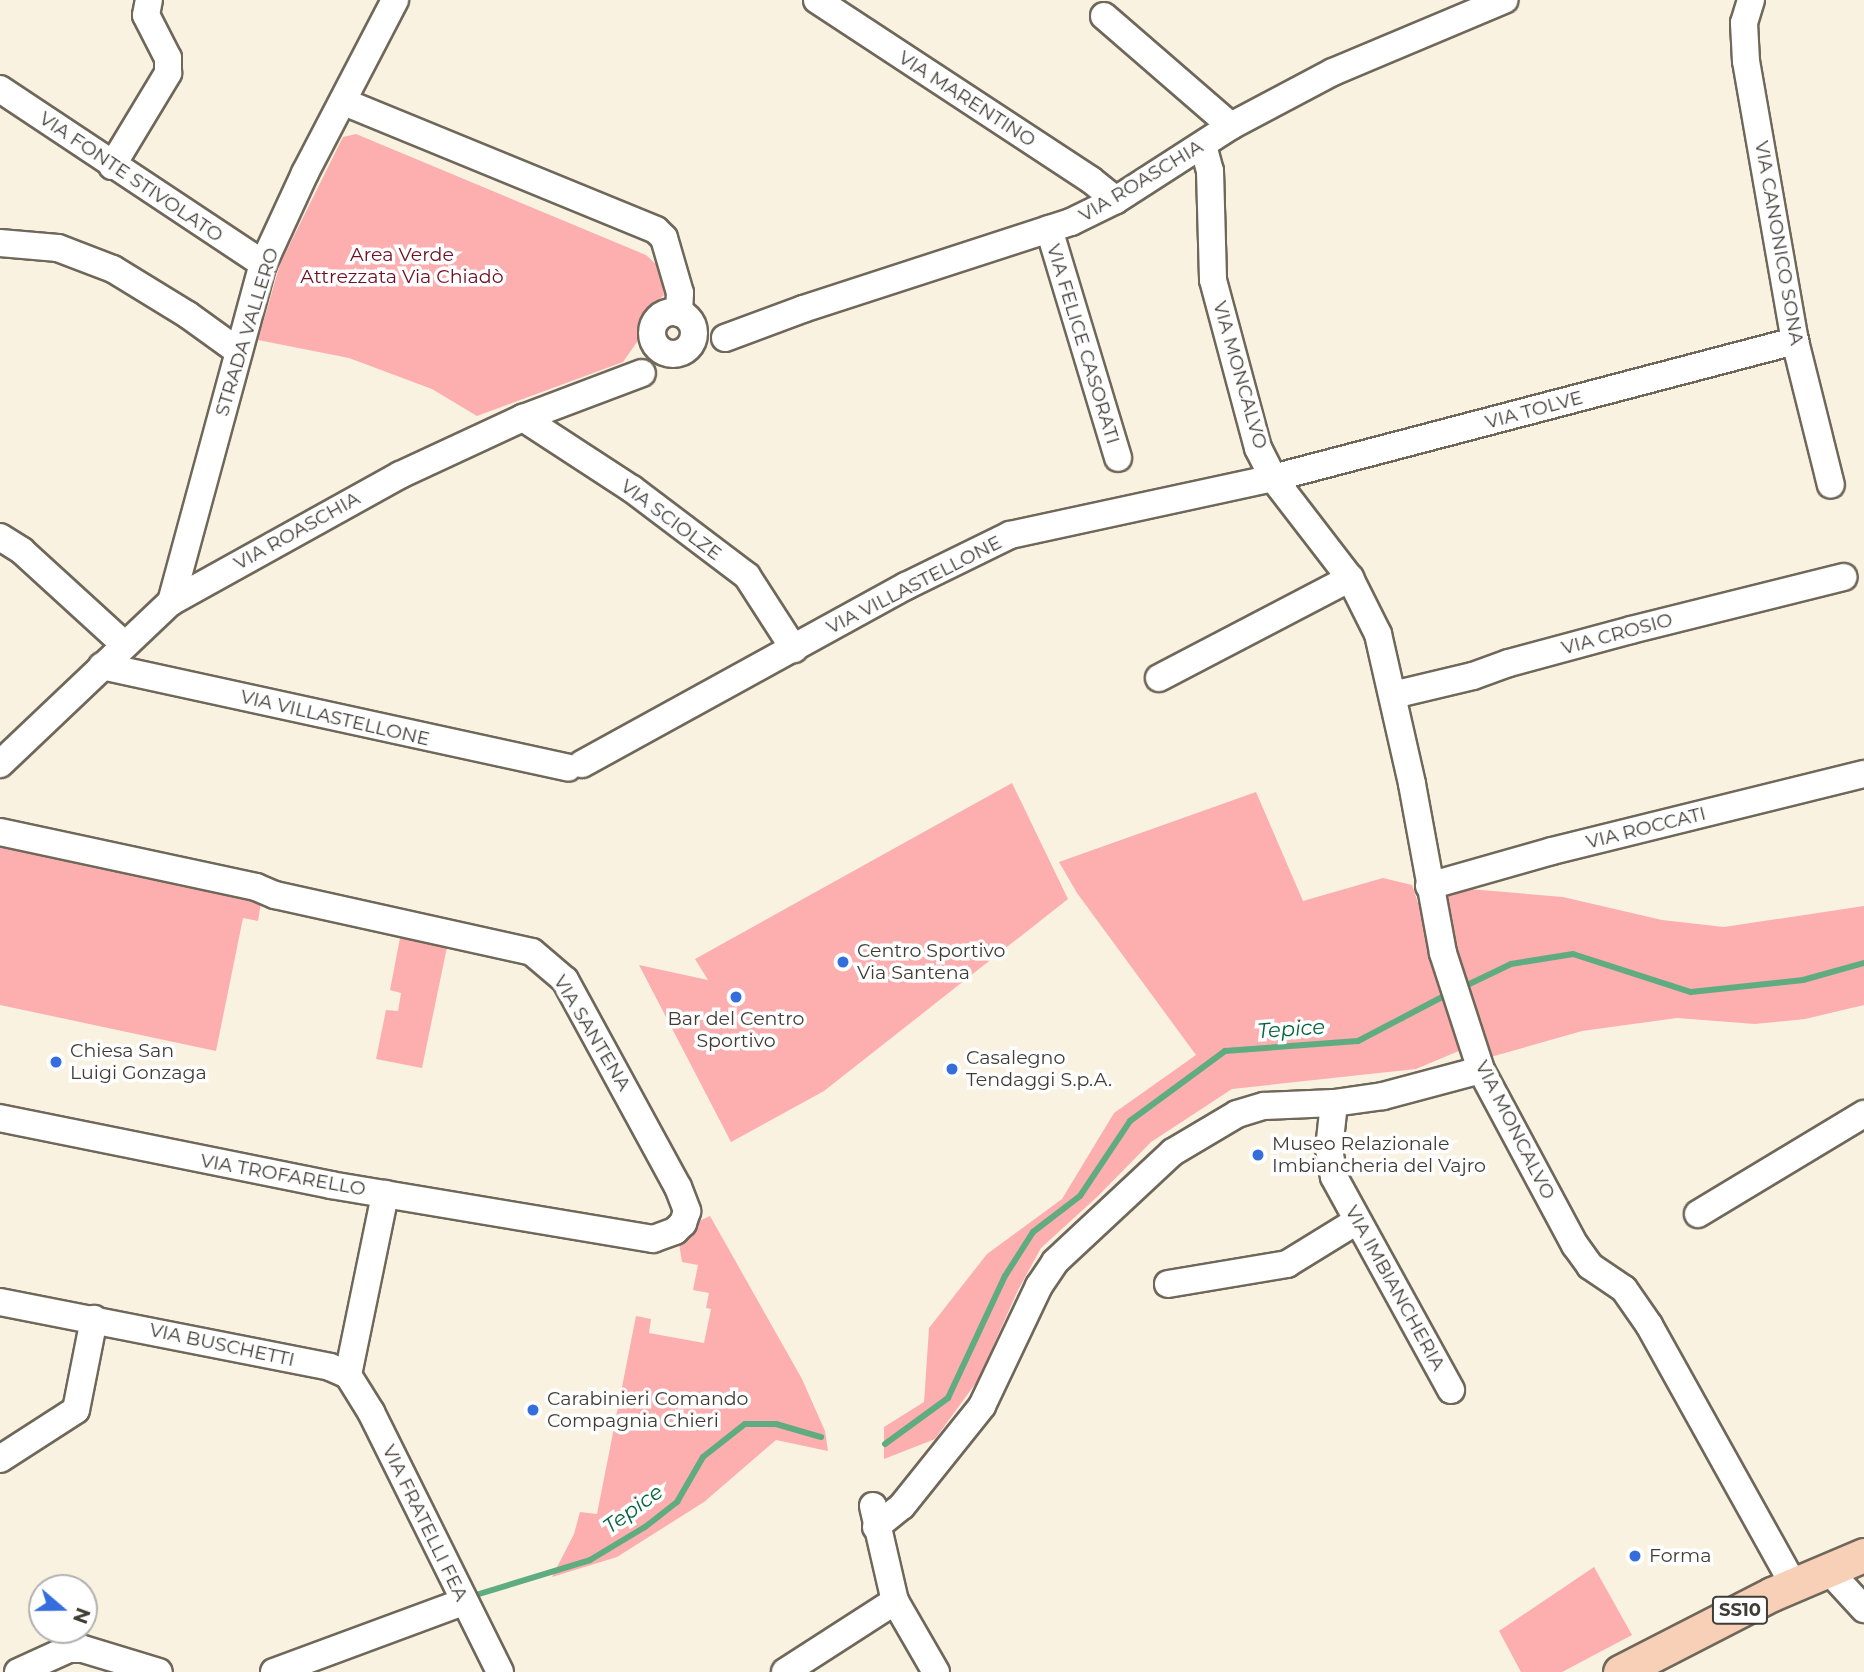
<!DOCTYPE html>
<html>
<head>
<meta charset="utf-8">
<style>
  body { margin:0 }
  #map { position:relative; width:1864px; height:1672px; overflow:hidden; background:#f9f2e1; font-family:Montserrat,sans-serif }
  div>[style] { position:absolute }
  .green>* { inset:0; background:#fdaeaf }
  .stream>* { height:6px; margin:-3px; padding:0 3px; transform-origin:3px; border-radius:3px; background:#60ac81 }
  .roads { filter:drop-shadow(2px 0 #6f685a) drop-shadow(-2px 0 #6f685a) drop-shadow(0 2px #6f685a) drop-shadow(0 -2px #6f685a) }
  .minor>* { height:26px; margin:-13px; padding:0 13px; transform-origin:13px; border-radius:13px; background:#fff }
  .minor>.ring { margin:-13px; padding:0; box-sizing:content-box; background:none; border:26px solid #fff; border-radius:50% }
  .major>* { height:33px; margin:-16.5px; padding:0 16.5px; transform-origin:16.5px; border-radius:16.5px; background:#f7d0b7 }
  .dots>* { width:19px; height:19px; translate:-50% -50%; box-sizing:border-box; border:4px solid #fff; border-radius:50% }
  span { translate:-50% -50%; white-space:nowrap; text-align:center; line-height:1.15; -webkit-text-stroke:7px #fff; paint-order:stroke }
  .shield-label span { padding:2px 5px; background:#fff; border:2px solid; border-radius:5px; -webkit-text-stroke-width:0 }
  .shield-label { font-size:18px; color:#3f3d36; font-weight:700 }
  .street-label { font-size:19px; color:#3f3d36 }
  .park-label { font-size:19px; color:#710e20 }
  .poi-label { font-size:19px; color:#3f3d36 }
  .left { translate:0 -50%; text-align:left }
  .water-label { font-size:21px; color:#04653d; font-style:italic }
  .north { position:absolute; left:28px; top:1574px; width:70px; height:70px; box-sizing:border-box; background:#fff; border:2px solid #b2b1af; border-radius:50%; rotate:110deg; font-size:19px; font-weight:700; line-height:28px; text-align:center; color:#3f3d36 }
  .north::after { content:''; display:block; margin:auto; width:24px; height:32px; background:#346edd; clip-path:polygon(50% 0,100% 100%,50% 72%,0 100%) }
</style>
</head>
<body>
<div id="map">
  <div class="green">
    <i style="clip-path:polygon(356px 134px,646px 255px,659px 267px,664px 295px,642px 317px,637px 342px,623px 362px,477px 416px,432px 389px,349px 358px,258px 340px,280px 264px,343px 137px)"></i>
    <i style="clip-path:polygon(1012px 783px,1068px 899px,824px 1091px,731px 1142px,639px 965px,708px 980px,695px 959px)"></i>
    <i style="clip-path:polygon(1256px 792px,1303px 901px,1383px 878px,1412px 885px,1434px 951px,1453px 943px,1445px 887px,1563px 897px,1662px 920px,1724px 927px,1864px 906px,1864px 1005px,1805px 1019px,1755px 1024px,1677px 1018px,1582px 1031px,1487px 1058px,1480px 1042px,1416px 1069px,1232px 1089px,1151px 1142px,1097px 1197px,1041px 1248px,1018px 1290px,978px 1380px,935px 1439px,884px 1459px,884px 1427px,924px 1402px,929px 1328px,987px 1254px,1062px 1199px,1114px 1113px,1196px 1055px,1077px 893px,1059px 862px)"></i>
    <i style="clip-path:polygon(0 845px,262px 897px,258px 921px,243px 918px,216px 1051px,0 1005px)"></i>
    <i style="clip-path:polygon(400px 938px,447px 947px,422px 1068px,376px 1059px,386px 1010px,398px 1011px,401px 993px,390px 990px)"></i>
    <i style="clip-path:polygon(710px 1216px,802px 1379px,825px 1431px,828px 1451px,776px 1440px,704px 1502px,617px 1557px,552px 1577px,574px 1534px,580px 1512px,597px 1514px,636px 1316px,651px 1319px,649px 1333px,704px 1343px,711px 1309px,706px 1308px,709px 1293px,693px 1290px,698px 1265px,682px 1262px,679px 1243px,692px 1232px,697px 1222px)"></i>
    <i style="clip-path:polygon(1594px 1567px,1632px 1635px,1562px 1672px,1521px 1672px,1499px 1631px)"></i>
  </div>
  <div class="stream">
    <i style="left:1461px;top:988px;width:55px;rotate:-25.6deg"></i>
    <i style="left:1511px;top:964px;width:63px;rotate:-9.2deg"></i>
    <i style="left:1573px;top:954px;width:124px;rotate:17.9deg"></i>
    <i style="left:1691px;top:992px;width:113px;rotate:-6.1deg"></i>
    <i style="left:1803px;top:980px;width:63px;rotate:-15.6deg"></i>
    <i style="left:885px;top:1444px;width:78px;rotate:-36.1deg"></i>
    <i style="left:948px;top:1398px;width:135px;rotate:-65deg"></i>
    <i style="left:1005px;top:1276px;width:52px;rotate:-57.5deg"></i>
    <i style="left:1033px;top:1232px;width:59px;rotate:-37.5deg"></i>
    <i style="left:1080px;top:1196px;width:90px;rotate:-56.3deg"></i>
    <i style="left:1130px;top:1121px;width:118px;rotate:-36.4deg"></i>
    <i style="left:1225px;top:1051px;width:133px;rotate:-4.3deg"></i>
    <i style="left:1358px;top:1041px;width:102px;rotate:-27.6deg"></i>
    <i style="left:479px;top:1594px;width:116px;rotate:-17deg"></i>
    <i style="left:590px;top:1560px;width:64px;rotate:-31deg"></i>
    <i style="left:645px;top:1527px;width:41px;rotate:-38deg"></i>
    <i style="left:677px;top:1502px;width:52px;rotate:-60deg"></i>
    <i style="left:703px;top:1457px;width:53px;rotate:-38.2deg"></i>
    <i style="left:745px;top:1424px;width:31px"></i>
    <i style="left:776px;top:1424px;width:47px;rotate:16.1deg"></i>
  </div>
  <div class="roads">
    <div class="minor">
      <i style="left:817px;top:0;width:328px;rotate:33.3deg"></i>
      <i style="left:1091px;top:180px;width:32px;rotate:39deg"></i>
      <i style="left:1751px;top:0;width:24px;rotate:107deg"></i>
      <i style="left:1744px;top:23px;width:38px;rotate:87deg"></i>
      <i style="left:1746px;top:61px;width:284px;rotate:80.1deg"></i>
      <i style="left:1795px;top:341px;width:148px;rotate:76deg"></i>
      <i style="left:1104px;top:16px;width:168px;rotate:40.9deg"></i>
      <i style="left:0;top:89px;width:316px;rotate:33.6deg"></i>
      <i style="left:344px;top:102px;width:337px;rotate:22.3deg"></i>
      <i style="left:656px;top:230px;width:11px;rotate:45deg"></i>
      <i style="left:664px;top:238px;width:57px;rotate:73.8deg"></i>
      <i style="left:680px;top:293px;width:20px;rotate:93deg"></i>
      <i style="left:1203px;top:145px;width:27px;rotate:75deg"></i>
      <i style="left:1210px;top:171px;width:109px;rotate:88.4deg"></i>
      <i style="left:1213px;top:280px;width:174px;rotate:75deg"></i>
      <i style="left:1258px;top:448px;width:34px;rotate:63deg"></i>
      <i style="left:1273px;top:478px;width:126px;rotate:52.4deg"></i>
      <i style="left:1350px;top:578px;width:63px;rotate:63.4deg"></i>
      <i style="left:1378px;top:634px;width:154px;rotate:77.2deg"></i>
      <i style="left:1412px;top:784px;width:172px;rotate:79.6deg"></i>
      <i style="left:1443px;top:953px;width:123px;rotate:72deg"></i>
      <i style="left:1481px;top:1070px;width:199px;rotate:61.8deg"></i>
      <i style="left:1575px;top:1245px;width:26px;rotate:54deg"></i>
      <i style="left:1590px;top:1266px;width:41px;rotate:34.1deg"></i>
      <i style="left:1624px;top:1289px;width:44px;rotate:55.2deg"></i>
      <i style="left:1649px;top:1325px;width:298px;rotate:60.9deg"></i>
      <i style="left:112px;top:166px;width:109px;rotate:-58.9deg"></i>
      <i style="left:168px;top:73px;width:15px;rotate:-90deg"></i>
      <i style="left:168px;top:58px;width:48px;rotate:-117.1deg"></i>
      <i style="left:146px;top:15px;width:15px;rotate:-79deg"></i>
      <i style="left:1049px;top:229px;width:239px;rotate:73.2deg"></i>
      <i style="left:0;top:243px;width:58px;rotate:4.9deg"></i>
      <i style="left:58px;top:248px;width:59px;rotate:20.9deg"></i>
      <i style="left:113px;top:269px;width:88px;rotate:31.5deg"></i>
      <i style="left:188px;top:315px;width:62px;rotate:35.8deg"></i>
      <i class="ring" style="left:652px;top:312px;width:16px;height:16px"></i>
      <i style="left:725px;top:338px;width:83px;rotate:-20.4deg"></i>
      <i style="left:803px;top:309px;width:282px;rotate:-18deg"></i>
      <i style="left:1071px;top:222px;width:50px;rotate:-26.1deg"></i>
      <i style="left:1116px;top:200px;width:137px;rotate:-32.8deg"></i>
      <i style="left:1231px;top:126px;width:115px;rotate:-27.9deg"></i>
      <i style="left:1333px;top:72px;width:186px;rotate:-22.8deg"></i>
      <i style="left:523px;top:418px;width:130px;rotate:33.1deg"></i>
      <i style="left:632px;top:489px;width:144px;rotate:37.1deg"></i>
      <i style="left:747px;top:576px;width:87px;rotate:57.2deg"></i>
      <i style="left:0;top:537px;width:26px;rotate:32deg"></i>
      <i style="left:22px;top:551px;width:139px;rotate:42.4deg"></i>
      <i style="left:171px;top:602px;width:350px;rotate:-74.8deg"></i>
      <i style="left:263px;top:264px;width:100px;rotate:-65.2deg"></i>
      <i style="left:305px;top:173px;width:195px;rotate:-62.5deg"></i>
      <i style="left:102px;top:666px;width:477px;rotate:12.3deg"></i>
      <i style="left:1159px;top:678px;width:216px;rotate:-27.6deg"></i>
      <i style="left:1393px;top:695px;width:82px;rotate:-13.4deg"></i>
      <i style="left:1473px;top:676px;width:38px;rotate:-20deg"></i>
      <i style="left:1509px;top:663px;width:126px;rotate:-15.1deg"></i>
      <i style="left:1631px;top:630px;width:219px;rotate:-14deg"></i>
      <i style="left:0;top:764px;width:236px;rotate:-43.5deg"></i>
      <i style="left:171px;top:602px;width:262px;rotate:-29deg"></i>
      <i style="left:400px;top:475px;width:136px;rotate:-24.9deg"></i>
      <i style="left:523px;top:418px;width:127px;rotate:-20.7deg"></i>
      <i style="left:582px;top:764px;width:370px;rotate:-28.8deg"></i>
      <i style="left:906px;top:586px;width:116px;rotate:-26.1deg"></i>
      <i style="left:1010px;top:535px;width:269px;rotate:-12.2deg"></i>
      <i style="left:1273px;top:478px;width:540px;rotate:-14.71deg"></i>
      <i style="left:0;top:832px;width:262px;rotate:12.1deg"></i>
      <i style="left:256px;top:887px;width:21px;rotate:23deg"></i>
      <i style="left:275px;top:895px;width:263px;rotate:12.5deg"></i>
      <i style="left:532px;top:952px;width:43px;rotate:40.3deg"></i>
      <i style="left:565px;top:980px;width:236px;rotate:61.4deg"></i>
      <i style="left:678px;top:1187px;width:26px;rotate:69deg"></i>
      <i style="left:687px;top:1211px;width:13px;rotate:108deg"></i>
      <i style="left:683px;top:1223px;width:11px;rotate:135deg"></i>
      <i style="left:675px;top:1231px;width:23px;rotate:160deg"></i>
      <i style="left:653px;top:1239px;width:326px;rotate:-170.5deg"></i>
      <i style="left:331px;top:1185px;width:338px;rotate:-168.6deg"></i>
      <i style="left:1429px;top:886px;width:128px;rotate:-15.9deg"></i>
      <i style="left:1552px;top:851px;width:321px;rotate:-13.9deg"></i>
      <i style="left:1334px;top:1103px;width:46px;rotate:96.2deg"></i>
      <i style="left:1329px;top:1149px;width:28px;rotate:80deg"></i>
      <i style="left:1334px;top:1177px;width:243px;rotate:61.2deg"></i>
      <i style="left:1698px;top:1214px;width:194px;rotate:-31.1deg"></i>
      <i style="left:1168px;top:1284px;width:121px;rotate:-9.5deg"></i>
      <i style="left:1287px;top:1264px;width:82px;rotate:-31.6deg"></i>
      <i style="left:0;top:1302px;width:336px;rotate:11.1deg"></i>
      <i style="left:330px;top:1367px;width:20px;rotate:24deg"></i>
      <i style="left:348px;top:1375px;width:44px;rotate:58.1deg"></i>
      <i style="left:371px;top:1412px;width:290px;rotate:63.6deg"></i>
      <i style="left:348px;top:1375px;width:185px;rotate:-78.4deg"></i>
      <i style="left:0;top:1459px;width:90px;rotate:-32.8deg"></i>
      <i style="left:76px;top:1410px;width:93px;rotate:-78.8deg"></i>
      <i style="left:873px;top:1506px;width:98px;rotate:77deg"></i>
      <i style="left:895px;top:1601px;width:82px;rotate:60deg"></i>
      <i style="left:876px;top:1527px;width:33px;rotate:-39deg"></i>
      <i style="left:902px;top:1506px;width:128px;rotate:-51.3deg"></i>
      <i style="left:982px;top:1406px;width:133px;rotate:-64.6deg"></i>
      <i style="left:1039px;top:1286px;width:29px;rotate:-56deg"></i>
      <i style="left:1055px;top:1262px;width:161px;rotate:-43deg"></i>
      <i style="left:1173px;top:1152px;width:74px;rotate:-30.7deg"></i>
      <i style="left:1237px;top:1114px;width:28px;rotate:-17deg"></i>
      <i style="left:1264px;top:1106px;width:70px;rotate:-2.5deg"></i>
      <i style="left:1334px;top:1103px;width:49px;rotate:-8.1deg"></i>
      <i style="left:1383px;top:1096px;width:101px;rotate:-14.9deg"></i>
      <i style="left:1829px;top:1571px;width:52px;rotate:47.4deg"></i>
      <i style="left:18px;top:1672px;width:56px;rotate:-24.3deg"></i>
      <i style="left:69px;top:1649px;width:14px"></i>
      <i style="left:83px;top:1649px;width:79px;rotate:16.8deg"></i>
      <i style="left:274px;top:1672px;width:202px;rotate:-20.3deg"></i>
      <i style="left:785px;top:1672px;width:131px;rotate:-32.8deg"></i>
    </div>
    <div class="major">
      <i style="left:1620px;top:1672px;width:171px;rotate:-27.2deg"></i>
      <i style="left:1772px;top:1594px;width:100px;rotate:-23deg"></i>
    </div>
  </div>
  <div class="dots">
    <i style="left:843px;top:962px;background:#346edd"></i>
    <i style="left:736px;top:997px;background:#346edd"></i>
    <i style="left:56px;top:1062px;background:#346edd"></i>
    <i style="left:952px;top:1069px;background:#346edd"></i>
    <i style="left:1258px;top:1155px;background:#346edd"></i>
    <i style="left:533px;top:1410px;background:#346edd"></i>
    <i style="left:1635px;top:1556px;background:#346edd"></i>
  </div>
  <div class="shield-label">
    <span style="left:1740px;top:1610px">SS10</span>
  </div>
  <div class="street-label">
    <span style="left:967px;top:99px;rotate:33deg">VIA MARENTINO</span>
    <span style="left:131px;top:177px;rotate:34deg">VIA FONTE STIVOLATO</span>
    <span style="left:1141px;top:181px;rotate:-31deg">VIA ROASCHIA</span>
    <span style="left:1779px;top:243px;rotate:80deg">VIA CANONICO SONA</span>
    <span style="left:247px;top:332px;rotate:-73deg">STRADA VALLERO</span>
    <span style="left:1083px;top:344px;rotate:73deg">VIA FELICE CASORATI</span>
    <span style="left:1240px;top:375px;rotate:74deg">VIA MONCALVO</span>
    <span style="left:1534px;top:410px;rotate:-15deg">VIA TOLVE</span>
    <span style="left:671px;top:520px;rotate:37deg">VIA SCIOLZE</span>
    <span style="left:297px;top:531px;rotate:-29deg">VIA ROASCHIA</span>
    <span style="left:914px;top:585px;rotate:-27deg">VIA VILLASTELLONE</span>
    <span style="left:1617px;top:634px;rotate:-15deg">VIA CROSIO</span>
    <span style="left:335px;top:718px;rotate:13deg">VIA VILLASTELLONE</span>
    <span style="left:1646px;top:828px;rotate:-14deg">VIA ROCCATI</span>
    <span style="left:592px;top:1033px;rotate:59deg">VIA SANTENA</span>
    <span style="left:1515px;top:1130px;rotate:63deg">VIA MONCALVO</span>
    <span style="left:283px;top:1175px;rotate:10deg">VIA TROFARELLO</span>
    <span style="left:1395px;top:1288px;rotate:61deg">VIA IMBIANCHERIA</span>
    <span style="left:222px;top:1345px;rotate:12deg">VIA BUSCHETTI</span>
    <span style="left:425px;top:1523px;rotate:64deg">VIA FRATELLI FEA</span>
  </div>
  <div class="park-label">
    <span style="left:402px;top:266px">Area Verde<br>Attrezzata Via Chiadò</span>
  </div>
  <div class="poi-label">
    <span class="left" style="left:857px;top:962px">Centro Sportivo<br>Via Santena</span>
    <span style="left:736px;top:1030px">Bar del Centro<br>Sportivo</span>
    <span class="left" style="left:70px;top:1062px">Chiesa San<br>Luigi Gonzaga</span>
    <span class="left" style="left:966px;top:1069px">Casalegno<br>Tendaggi S.p.A.</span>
    <span class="left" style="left:1272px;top:1155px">Museo Relazionale<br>Imbiancheria del Vajro</span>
    <span class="left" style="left:547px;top:1410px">Carabinieri Comando<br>Compagnia Chieri</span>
    <span class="left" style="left:1649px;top:1556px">Forma</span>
  </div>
  <div class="water-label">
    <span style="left:1291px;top:1029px;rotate:-4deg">Tepice</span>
    <span style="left:633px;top:1509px;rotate:-36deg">Tepice</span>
  </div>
  <div class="north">N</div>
</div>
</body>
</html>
